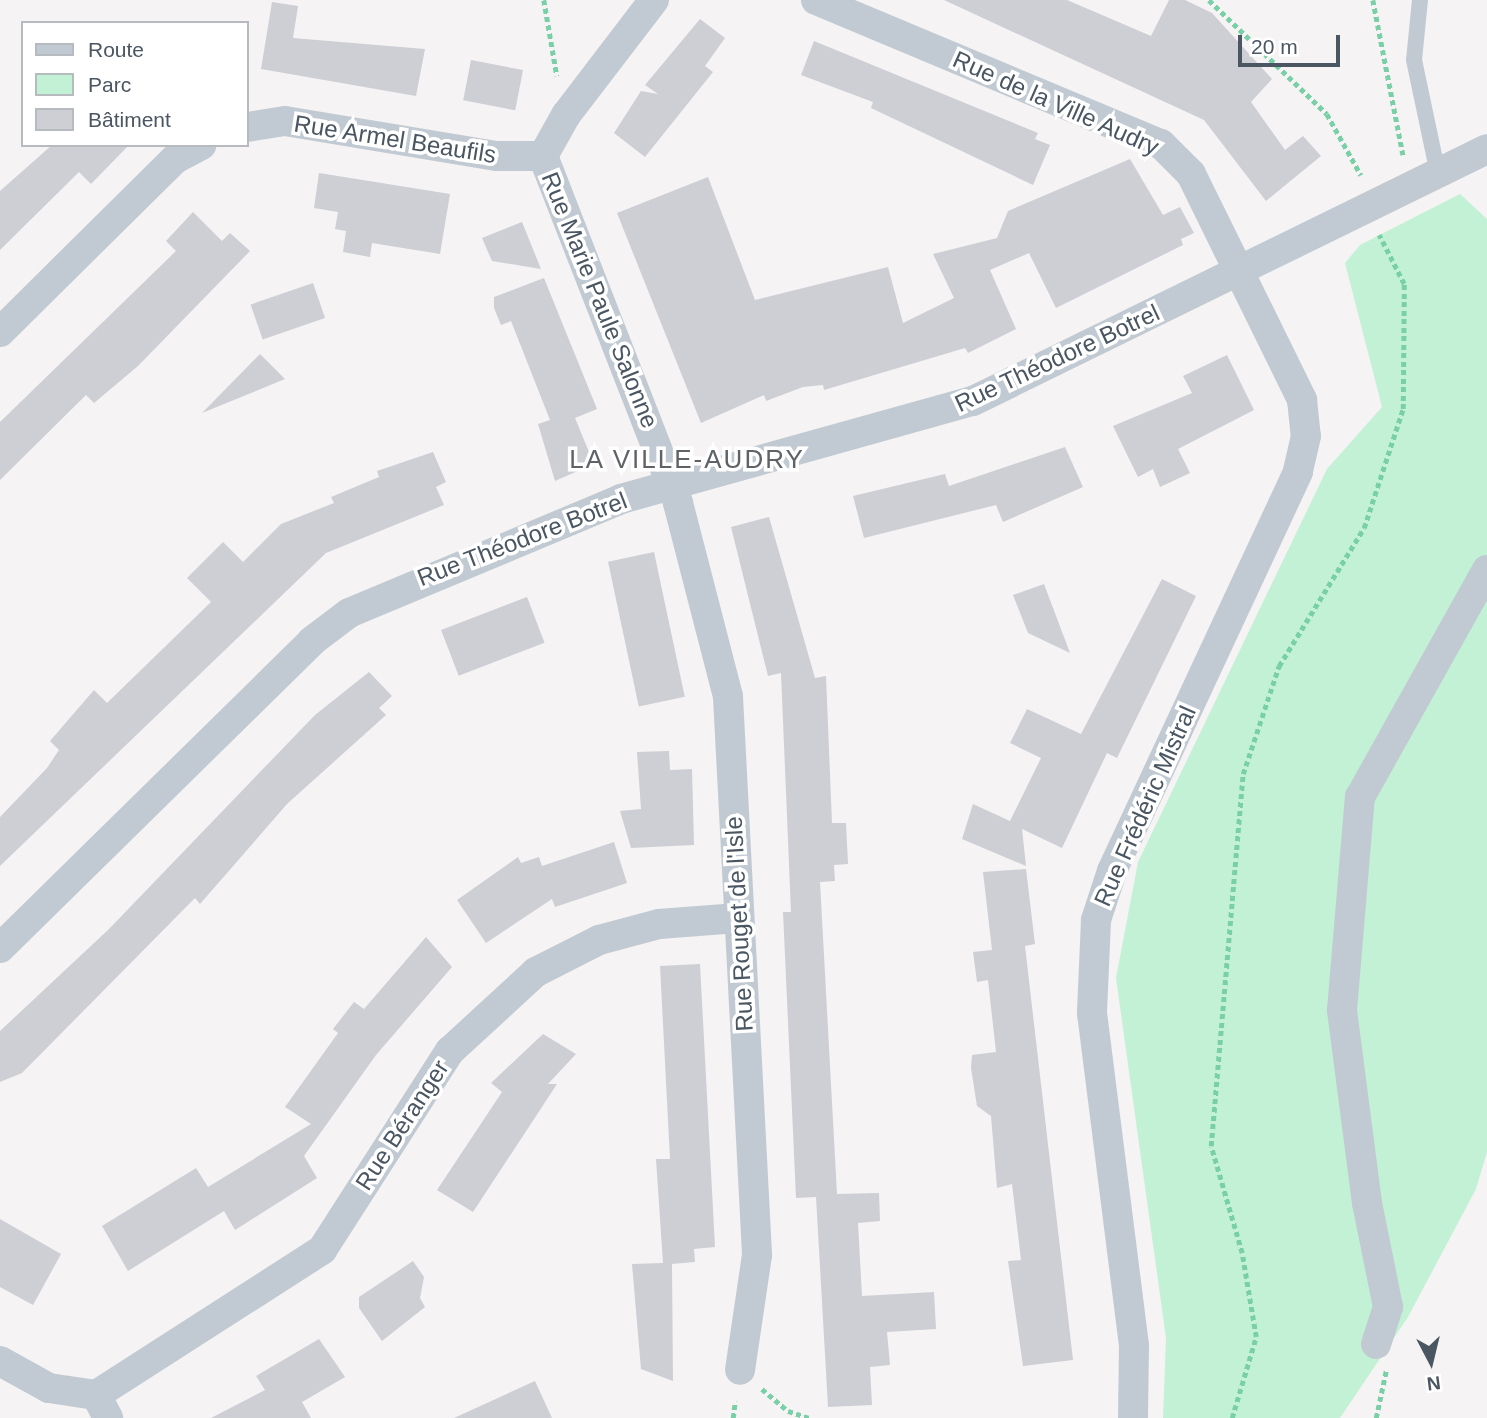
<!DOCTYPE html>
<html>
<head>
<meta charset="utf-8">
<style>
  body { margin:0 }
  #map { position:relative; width:1487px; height:1418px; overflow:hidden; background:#f5f3f3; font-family:Helvetica,sans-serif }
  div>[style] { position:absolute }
  .green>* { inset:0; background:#c3f1d5 }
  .building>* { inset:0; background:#cdcfd5; transform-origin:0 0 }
  .path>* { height:4.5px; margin-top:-2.25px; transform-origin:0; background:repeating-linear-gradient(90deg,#7ad0a6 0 5px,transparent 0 8.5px) }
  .lane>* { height:16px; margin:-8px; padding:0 8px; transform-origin:8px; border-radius:8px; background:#c1cad2 }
  .street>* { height:30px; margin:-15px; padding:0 15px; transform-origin:15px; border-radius:15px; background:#c1cad2 }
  span { translate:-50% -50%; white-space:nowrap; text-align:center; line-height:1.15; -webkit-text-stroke:7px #fff; paint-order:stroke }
  .street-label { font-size:24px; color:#4a5661 }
  .neighbourhood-label { font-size:26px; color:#5f6368; letter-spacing:2px }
  .legend { position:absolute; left:21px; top:21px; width:228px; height:126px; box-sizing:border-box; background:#fff; border:2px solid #b7bbc0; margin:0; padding:9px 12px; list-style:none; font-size:21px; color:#4a5661 }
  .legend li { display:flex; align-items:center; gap:14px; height:35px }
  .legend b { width:35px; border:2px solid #b7bbc0 }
  .north { position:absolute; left:1396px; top:1327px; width:70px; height:70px; -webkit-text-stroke:5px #fff; paint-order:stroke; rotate:173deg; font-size:19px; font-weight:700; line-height:28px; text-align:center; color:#4a5661 }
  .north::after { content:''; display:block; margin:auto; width:24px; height:32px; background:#4a5661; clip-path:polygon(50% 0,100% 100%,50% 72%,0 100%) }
  .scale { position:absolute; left:1238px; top:35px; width:102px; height:32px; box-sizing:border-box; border:4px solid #4a5661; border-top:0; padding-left:9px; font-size:21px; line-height:24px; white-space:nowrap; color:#4a5661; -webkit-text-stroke:5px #fff; paint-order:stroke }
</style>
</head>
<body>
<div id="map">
  <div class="green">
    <i style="clip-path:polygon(1460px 194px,1487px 219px,1487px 1152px,1476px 1189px,1408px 1317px,1340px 1418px,1163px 1418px,1166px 1338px,1116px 978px,1138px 862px,1327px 469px,1382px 407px,1345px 263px,1360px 245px)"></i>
  </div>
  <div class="building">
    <i style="clip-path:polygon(944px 0,1067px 0,1151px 36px,1169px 0,1185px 0,1212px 13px,1272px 79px,1251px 102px,1285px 150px,1303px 136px,1321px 156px,1266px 201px,1204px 120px)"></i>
    <i style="clip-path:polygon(272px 2px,298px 6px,293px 38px,425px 49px,416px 96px,261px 69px)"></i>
    <i style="clip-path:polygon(700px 19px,725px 38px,705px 66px,713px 72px,645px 157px,614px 133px,641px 91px,658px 94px,645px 85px)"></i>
    <i style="clip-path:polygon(814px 41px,1038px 133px,1035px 139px,1050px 145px,1033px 185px,871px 108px,873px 102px,801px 75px)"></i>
    <i style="left:471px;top:60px;width:53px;height:41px;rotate:11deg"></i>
    <i style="clip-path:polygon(52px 145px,129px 145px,91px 184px,79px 172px,0 250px,0 191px)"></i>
    <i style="clip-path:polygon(1130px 159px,1163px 215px,1180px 207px,1194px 233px,1181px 239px,1183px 245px,1056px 308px,1029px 253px,990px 270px,1016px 329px,968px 353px,965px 348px,824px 390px,823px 385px,803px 387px,766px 401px,764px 395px,701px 423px,617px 213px,708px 177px,755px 300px,888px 267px,903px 323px,954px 298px,933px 254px,997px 238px,1008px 211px)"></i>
    <i style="clip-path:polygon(319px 173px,450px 194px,440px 254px,372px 243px,370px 257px,343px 252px,346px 231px,335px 229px,338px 212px,314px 208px)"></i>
    <i style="clip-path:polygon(193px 212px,222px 241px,230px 233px,250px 251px,138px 366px,94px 403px,86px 395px,0 480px,0 422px,176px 251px,166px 241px)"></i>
    <i style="clip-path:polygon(522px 222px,541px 269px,492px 261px,482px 238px)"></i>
    <i style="clip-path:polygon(544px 278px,597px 409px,575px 418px,594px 464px,555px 481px,538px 424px,550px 420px,511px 321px,501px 325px,494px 308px,494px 297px)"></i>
    <i style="left:313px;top:283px;width:37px;height:66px;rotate:71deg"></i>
    <i style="clip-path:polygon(260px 354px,285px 379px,202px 413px)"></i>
    <i style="clip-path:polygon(1227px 355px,1254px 410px,1178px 449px,1190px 473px,1160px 487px,1153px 469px,1138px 477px,1113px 426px,1192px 393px,1183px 376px)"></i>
    <i style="clip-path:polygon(1065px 447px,1083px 487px,1003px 522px,996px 505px,864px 538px,853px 496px,945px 474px,949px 486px)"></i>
    <i style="clip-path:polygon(433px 452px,446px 482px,436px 487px,444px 505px,326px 553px,0 866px,0 817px,47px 768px,59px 750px,50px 741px,94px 690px,107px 703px,211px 602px,187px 578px,223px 542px,243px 562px,281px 524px,334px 503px,331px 497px,379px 477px,377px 471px)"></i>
    <i style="clip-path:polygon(769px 517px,815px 678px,826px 676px,832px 823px,846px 823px,848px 864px,834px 865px,835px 881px,820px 882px,837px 1194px,879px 1193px,880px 1221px,858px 1223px,862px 1296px,934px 1292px,936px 1329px,887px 1332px,890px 1365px,870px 1367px,872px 1405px,828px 1407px,816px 1197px,796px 1198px,783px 912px,791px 912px,781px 673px,768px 676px,731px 527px)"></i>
    <i style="left:654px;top:552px;width:148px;height:47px;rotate:78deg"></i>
    <i style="clip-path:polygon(1162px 579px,1196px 596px,1117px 758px,1107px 753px,1062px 848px,1022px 829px,1026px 866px,962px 839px,973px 804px,1010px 821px,1041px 758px,1010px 743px,1027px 709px,1081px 734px)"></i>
    <i style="clip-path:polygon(1044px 584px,1070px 653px,1028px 633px,1013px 595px)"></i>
    <i style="left:527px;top:597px;width:49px;height:92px;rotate:69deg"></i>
    <i style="clip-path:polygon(369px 672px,392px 696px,379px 708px,386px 715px,287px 804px,200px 904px,195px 898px,22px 1073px,0 1082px,0 1031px,109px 929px,315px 715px)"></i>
    <i style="clip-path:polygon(669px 751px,670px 770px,692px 769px,694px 845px,631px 848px,620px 811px,641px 809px,637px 752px)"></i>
    <i style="clip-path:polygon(614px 842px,627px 883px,555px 907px,552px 899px,486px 943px,457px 900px,518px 857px,521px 863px,539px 857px,542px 866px)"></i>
    <i style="clip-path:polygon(1026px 869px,1035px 944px,1025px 946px,1073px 1360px,1023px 1366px,1008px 1261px,1021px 1260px,1012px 1184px,997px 1188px,991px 1116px,977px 1106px,971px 1068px,972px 1055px,996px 1052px,988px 980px,977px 982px,973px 952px,992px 950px,983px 872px)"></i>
    <i style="clip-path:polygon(426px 937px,452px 967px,376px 1055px,304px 1156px,317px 1178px,235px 1230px,224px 1211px,128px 1271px,102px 1226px,196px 1168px,208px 1187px,311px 1124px,285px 1107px,338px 1033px,333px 1029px,354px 1002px,364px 1009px)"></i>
    <i style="clip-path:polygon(700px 964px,715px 1247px,694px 1249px,695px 1262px,672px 1264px,673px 1381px,641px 1369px,632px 1264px,663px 1263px,656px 1159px,670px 1159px,660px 966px)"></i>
    <i style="clip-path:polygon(543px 1034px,576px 1054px,548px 1084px,557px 1084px,473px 1212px,437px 1190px,502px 1092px,491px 1083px)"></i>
    <i style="clip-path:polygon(0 1219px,61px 1254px,33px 1305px,0 1287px)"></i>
    <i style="clip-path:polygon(413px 1261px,424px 1277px,420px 1298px,425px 1307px,382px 1341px,359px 1308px,359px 1297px)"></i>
    <i style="clip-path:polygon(319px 1339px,345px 1377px,302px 1402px,311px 1418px,211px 1418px,265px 1390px,256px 1376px)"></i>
    <i style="clip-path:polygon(535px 1381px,552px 1418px,454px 1418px)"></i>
  </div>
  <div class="path">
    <i style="left:544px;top:0;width:77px;rotate:80.3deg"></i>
    <i style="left:1209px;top:0;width:164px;rotate:44deg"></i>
    <i style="left:1327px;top:114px;width:70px;rotate:60.9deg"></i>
    <i style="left:1373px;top:0;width:158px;rotate:79deg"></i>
    <i style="left:762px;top:1389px;width:34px;rotate:40deg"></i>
    <i style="left:788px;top:1411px;width:22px;rotate:18deg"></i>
    <i style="left:733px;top:1418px;width:17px;rotate:-83deg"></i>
    <i style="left:1232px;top:1418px;width:84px;rotate:-73.5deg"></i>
    <i style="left:1256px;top:1337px;width:85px;rotate:-99.5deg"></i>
    <i style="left:1242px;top:1253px;width:111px;rotate:-106.2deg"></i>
    <i style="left:1211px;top:1146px;width:373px;rotate:-85.1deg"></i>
    <i style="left:1243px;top:774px;width:114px;rotate:-71.6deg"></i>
    <i style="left:1279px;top:666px;width:162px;rotate:-58.4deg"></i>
    <i style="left:1364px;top:528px;width:125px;rotate:-71.9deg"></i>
    <i style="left:1403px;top:409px;width:125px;rotate:-89.5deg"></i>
    <i style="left:1404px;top:284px;width:55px;rotate:-117deg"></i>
    <i style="left:1376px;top:1418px;width:48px;rotate:-78deg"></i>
  </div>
  <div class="lane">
    <i style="left:1420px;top:0;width:60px;rotate:95.7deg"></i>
    <i style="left:1414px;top:60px;width:111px;rotate:78.1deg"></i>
  </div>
  <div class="street">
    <i style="left:816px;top:0;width:374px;rotate:22.7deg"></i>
    <i style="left:1161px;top:144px;width:42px;rotate:45deg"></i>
    <i style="left:1191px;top:174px;width:252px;rotate:63.8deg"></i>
    <i style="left:1302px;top:400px;width:36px;rotate:84deg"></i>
    <i style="left:1306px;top:436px;width:37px;rotate:103deg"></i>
    <i style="left:1298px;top:472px;width:440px;rotate:115deg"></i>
    <i style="left:1112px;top:871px;width:52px;rotate:108.1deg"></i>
    <i style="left:1096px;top:920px;width:93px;rotate:92.5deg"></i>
    <i style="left:1092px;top:1013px;width:336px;rotate:82.8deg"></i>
    <i style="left:1134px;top:1346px;width:72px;rotate:90.8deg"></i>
    <i style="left:247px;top:127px;width:38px;rotate:-9deg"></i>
    <i style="left:285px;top:121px;width:214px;rotate:9.4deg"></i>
    <i style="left:496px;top:156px;width:47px"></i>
    <i style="left:543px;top:156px;width:372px;rotate:68.7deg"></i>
    <i style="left:678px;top:503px;width:200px;rotate:75.5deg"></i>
    <i style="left:728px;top:697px;width:559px;rotate:87.02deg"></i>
    <i style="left:757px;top:1255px;width:116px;rotate:98.4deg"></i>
    <i style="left:543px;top:156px;width:47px;rotate:-60.7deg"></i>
    <i style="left:566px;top:115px;width:145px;rotate:-52.6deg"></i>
    <i style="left:0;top:332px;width:246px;rotate:-44.7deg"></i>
    <i style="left:175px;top:159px;width:30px;rotate:-28deg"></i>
    <i style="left:0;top:948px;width:438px;rotate:-44.5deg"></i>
    <i style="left:312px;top:641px;width:46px;rotate:-37.1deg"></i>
    <i style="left:349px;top:613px;width:295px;rotate:-22.7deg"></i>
    <i style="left:621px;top:499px;width:365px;rotate:-15.6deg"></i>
    <i style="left:973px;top:401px;width:572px;rotate:-26.12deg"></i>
    <i style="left:1376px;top:1344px;width:39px;rotate:-72deg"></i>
    <i style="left:1388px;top:1307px;width:106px;rotate:-101.4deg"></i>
    <i style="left:1367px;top:1203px;width:195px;rotate:-97.4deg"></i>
    <i style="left:1342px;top:1010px;width:214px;rotate:-85.2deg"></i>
    <i style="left:1360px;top:797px;width:260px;rotate:-60.8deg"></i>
    <i style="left:0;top:1361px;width:56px;rotate:28.9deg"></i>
    <i style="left:49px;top:1388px;width:48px;rotate:8.5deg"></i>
    <i style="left:96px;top:1395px;width:269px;rotate:-32.7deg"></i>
    <i style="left:322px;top:1250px;width:237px;rotate:-57.3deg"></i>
    <i style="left:450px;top:1051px;width:117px;rotate:-42.6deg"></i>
    <i style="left:536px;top:972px;width:71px;rotate:-26.9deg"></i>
    <i style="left:599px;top:940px;width:62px;rotate:-14.9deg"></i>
    <i style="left:659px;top:924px;width:79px;rotate:-4.3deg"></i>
    <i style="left:96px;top:1395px;width:26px;rotate:62deg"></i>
  </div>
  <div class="street-label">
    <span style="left:1056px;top:103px;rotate:24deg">Rue de la Ville Audry</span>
    <span style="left:395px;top:139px;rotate:9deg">Rue Armel Beaufils</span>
    <span style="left:600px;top:300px;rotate:68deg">Rue Marie Paule Salonne</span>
    <span style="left:1057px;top:358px;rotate:-25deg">Rue Théodore Botrel</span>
    <span style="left:522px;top:539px;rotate:-21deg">Rue Théodore Botrel</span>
    <span style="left:1145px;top:806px;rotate:-66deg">Rue Frédéric Mistral</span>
    <span style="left:739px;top:924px;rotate:-93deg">Rue Rouget de l'Isle</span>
    <span style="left:402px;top:1125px;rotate:-57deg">Rue Béranger</span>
  </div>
  <div class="neighbourhood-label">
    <span style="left:687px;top:460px">LA VILLE-AUDRY</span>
  </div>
  <ul class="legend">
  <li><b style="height:9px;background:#c1cad2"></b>Route</li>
  <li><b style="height:19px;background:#c3f1d5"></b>Parc</li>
  <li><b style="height:19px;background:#cdcfd5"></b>Bâtiment</li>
  </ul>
  <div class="north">N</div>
  <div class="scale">20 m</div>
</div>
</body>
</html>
